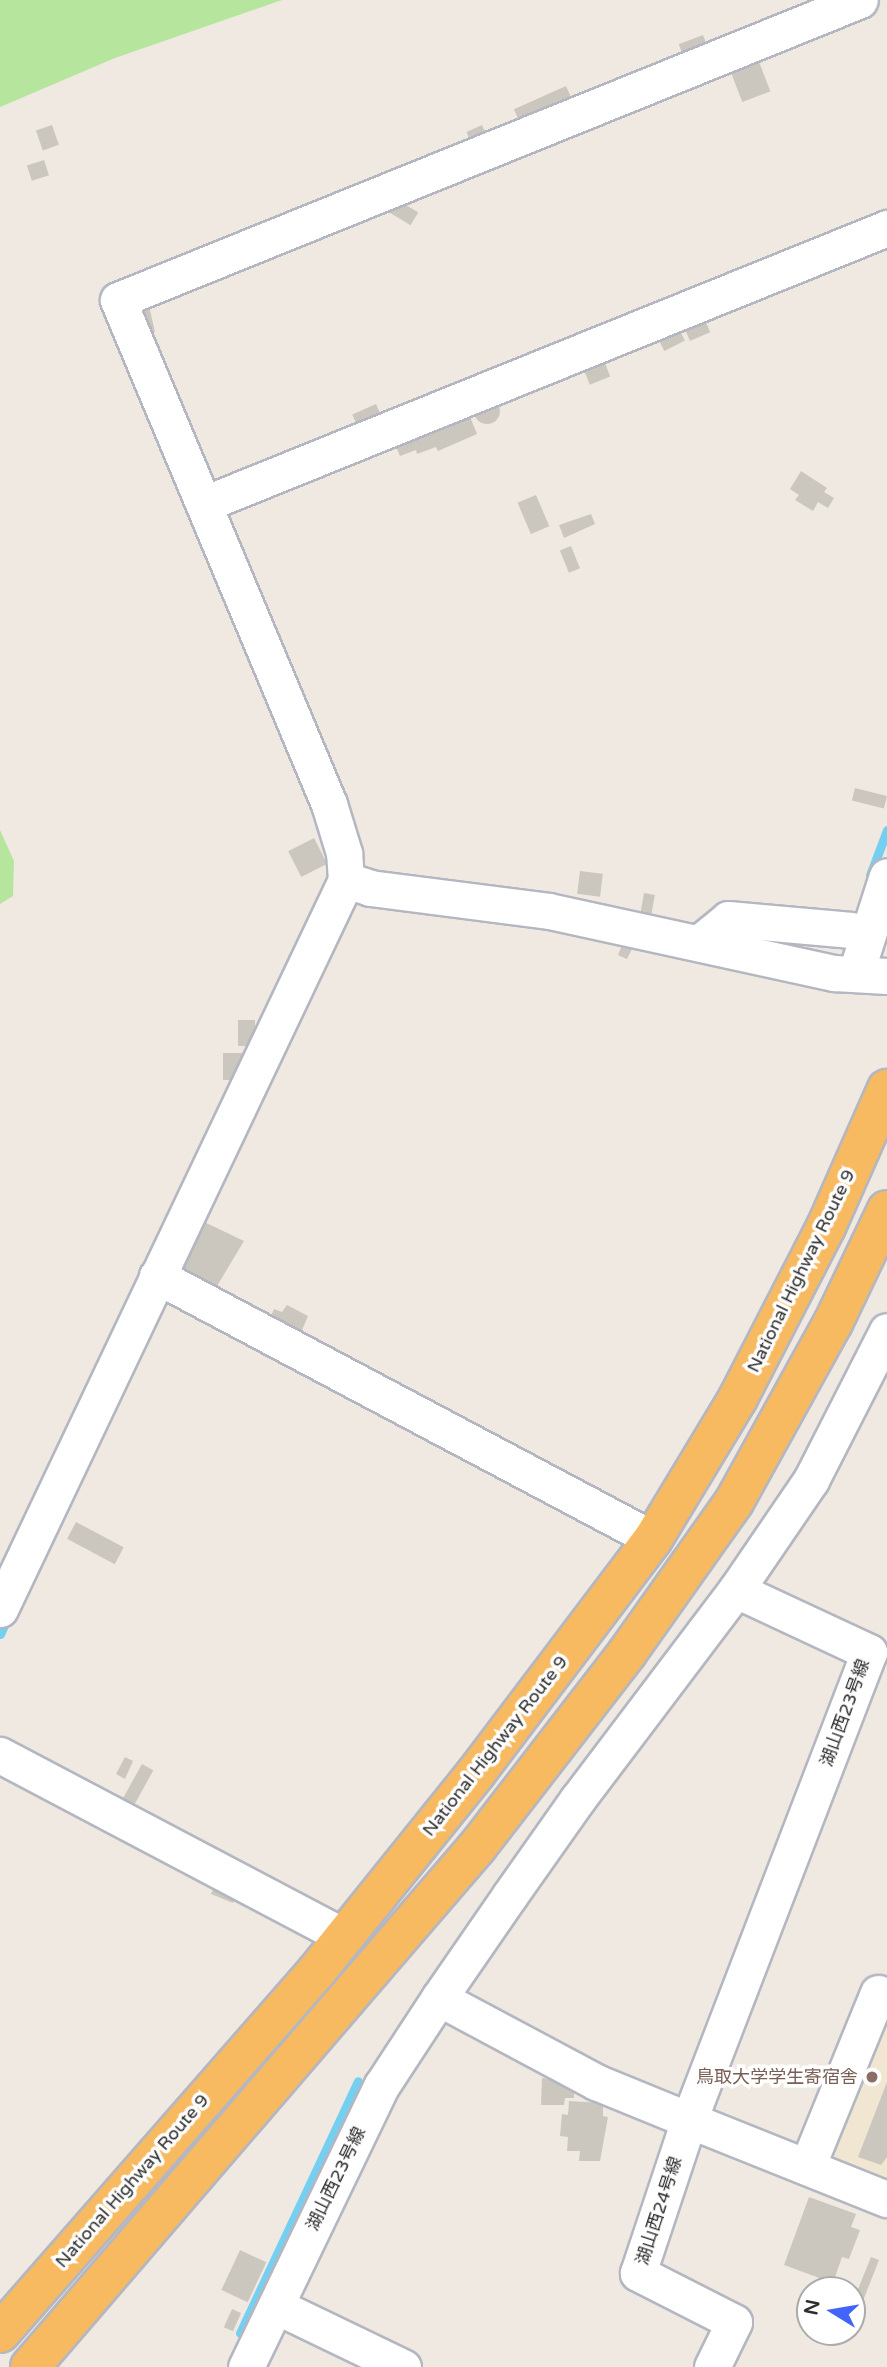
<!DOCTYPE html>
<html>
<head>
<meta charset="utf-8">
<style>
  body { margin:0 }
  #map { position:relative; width:887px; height:2367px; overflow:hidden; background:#efe9e1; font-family:"Varela Round","Noto Sans JP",sans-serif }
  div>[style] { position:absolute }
  .education>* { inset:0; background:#f0e6d1 }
  .green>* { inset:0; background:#b6e59e }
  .stream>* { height:9px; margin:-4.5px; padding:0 4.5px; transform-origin:4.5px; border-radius:4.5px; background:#75cff0 }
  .building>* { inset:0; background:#cbc7bf; transform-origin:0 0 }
  .round { border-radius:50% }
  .roads { filter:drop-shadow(2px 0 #b4b7c1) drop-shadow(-2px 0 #b4b7c1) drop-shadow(0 2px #b4b7c1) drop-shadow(0 -2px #b4b7c1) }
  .minor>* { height:35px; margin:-17.5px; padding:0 17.5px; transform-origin:17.5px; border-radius:17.5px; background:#fff }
  .trunk>* { height:38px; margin:-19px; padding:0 19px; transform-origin:19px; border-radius:19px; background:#f8ba60 }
  .dots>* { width:19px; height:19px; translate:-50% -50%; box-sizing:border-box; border:4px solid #fff; border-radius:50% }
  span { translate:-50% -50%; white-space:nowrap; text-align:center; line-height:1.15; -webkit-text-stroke:7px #fff; paint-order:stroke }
  .street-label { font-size:18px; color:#2e2e2e }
  .education-label { font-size:18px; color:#785e54 }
  .right { translate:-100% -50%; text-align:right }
  .north { position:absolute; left:796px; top:2276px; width:70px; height:70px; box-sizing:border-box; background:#fff; border:2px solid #ababab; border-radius:50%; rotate:281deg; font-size:19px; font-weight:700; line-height:28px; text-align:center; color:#2e2e2e }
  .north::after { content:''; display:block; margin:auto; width:24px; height:32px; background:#4264fb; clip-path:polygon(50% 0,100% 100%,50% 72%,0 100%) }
</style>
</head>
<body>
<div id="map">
  <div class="education">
    <i style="clip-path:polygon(887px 1998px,887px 2182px,826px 2156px)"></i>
  </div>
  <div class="green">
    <i style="clip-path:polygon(0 0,282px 0,115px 58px,0 107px)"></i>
    <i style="clip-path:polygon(0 830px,14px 861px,13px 896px,0 904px)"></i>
  </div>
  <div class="stream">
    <i style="left:870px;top:875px;width:48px;rotate:-69.3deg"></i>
    <i style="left:0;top:1634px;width:21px;rotate:-65deg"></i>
    <i style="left:240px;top:2333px;width:278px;rotate:-64.9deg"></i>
  </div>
  <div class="building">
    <i style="left:703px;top:35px;width:17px;height:26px;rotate:69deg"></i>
    <i style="left:756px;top:54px;width:40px;height:30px;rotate:69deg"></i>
    <i style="left:566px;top:86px;width:20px;height:57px;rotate:66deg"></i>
    <i style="left:52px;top:125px;width:21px;height:17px;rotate:71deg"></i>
    <i style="left:482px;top:125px;width:17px;height:17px;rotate:66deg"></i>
    <i style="left:44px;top:160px;width:16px;height:18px;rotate:72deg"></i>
    <i style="left:396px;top:199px;width:26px;height:15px;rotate:31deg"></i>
    <i style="clip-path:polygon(149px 306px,155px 332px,145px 336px,135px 311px)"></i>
    <i style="left:702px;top:313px;width:21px;height:22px;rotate:67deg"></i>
    <i style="left:679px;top:329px;width:13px;height:23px;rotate:63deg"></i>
    <i style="left:602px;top:356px;width:22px;height:22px;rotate:68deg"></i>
    <i class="round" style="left:474px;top:398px;width:26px;height:26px"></i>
    <i style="left:376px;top:404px;width:17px;height:26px;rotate:66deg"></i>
    <i style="clip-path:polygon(466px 407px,477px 434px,438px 451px,436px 447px,417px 454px,416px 450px,400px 456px,392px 437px)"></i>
    <i style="clip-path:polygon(801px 471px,827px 488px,824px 492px,834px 498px,828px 508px,818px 502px,813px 511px,795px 500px,799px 495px,790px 489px)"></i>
    <i style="left:536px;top:495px;width:34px;height:20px;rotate:67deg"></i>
    <i style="clip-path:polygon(591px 514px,595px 524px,564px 538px,559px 525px)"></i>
    <i style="left:571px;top:546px;width:24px;height:12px;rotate:68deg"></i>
    <i style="left:855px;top:788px;width:33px;height:13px;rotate:14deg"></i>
    <i style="left:314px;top:838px;width:29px;height:29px;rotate:63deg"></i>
    <i style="left:580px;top:871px;width:23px;height:23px;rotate:7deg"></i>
    <i style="left:644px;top:893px;width:11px;height:20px;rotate:10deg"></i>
    <i style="clip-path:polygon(625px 938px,635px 943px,627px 959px,618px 955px)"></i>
    <i style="left:238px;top:1020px;width:17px;height:26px"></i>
    <i style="left:223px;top:1053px;width:21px;height:27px"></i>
    <i style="clip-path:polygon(198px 1219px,244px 1241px,214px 1291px,174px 1273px)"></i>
    <i style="clip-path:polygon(287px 1305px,308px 1316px,299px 1337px,268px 1323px,274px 1309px,282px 1312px)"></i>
    <i style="left:76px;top:1522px;width:54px;height:19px;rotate:28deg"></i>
    <i style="clip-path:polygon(125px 1757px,133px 1761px,125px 1779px,116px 1774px)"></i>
    <i style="left:142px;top:1764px;width:13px;height:43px;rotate:29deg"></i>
    <i style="clip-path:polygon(218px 1880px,239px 1891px,233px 1903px,211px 1894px)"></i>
    <i style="clip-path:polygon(542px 2078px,574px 2083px,574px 2098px,565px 2098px,564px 2105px,541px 2105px)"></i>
    <i style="clip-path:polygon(887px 2082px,887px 2157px,881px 2165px,858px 2157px)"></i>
    <i style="clip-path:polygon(569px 2101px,601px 2103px,603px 2107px,603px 2116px,608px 2117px,600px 2161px,579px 2161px,580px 2151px,567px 2151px,568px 2137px,560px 2136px,562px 2114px,568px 2115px)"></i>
    <i style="clip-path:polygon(809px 2197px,856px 2214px,851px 2227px,860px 2230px,849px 2259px,842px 2257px,833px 2283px,784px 2265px)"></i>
    <i style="left:240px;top:2250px;width:29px;height:44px;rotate:25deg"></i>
    <i style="clip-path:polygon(871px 2257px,879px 2260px,852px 2329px,852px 2304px)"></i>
    <i style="left:232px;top:2309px;width:10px;height:20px;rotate:24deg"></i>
  </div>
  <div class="roads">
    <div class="minor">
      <i style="left:204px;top:504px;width:737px;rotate:-22deg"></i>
      <i style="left:346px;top:880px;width:25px;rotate:18deg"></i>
      <i style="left:370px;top:888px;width:180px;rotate:7.3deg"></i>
      <i style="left:549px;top:911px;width:292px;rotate:12.3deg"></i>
      <i style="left:834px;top:973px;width:53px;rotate:3.2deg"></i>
      <i style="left:700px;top:942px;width:36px;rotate:-39deg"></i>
      <i style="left:728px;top:919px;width:124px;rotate:5.1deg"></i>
      <i style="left:859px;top:963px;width:91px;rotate:-72.2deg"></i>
      <i style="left:157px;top:1276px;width:561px;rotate:27.93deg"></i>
      <i style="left:736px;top:1590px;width:133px;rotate:-55.7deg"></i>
      <i style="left:811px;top:1480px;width:167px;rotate:-63deg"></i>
      <i style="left:0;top:1609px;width:807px;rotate:-64.61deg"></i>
      <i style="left:346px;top:880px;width:27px;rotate:-94deg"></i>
      <i style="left:344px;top:853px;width:51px;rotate:-107deg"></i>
      <i style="left:329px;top:804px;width:546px;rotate:-112.72deg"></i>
      <i style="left:118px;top:300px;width:800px;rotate:-22.01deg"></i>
      <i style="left:0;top:1755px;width:386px;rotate:27.8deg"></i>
      <i style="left:807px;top:2167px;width:188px;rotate:-67.8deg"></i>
      <i style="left:276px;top:2306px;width:141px;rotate:25.7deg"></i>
      <i style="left:246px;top:2367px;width:313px;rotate:-64.3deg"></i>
      <i style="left:382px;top:2085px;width:104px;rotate:-56.8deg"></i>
      <i style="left:439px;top:1998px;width:125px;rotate:-55.4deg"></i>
      <i style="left:510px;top:1895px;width:116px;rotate:-54.8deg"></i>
      <i style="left:577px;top:1800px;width:263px;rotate:-52.9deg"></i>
      <i style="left:736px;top:1590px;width:147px;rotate:25deg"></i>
      <i style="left:869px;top:1652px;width:501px;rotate:111.04deg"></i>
      <i style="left:689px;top:2120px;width:100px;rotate:-157.8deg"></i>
      <i style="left:596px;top:2082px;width:178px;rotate:-151.9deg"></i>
      <i style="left:712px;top:2367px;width:50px;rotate:-63.9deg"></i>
      <i style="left:734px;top:2322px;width:108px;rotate:-153deg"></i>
      <i style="left:638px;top:2273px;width:161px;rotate:-71.6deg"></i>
      <i style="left:689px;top:2120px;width:213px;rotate:21.8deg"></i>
    </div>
    <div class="trunk">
      <i style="left:0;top:2333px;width:480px;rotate:-48.8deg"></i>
      <i style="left:316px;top:1972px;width:255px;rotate:-51.2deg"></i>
      <i style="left:476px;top:1773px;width:293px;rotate:-52.9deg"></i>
      <i style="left:653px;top:1539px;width:165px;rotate:-58.9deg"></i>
      <i style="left:738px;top:1398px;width:192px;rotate:-62.8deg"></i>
      <i style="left:826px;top:1227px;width:151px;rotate:-66.2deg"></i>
      <i style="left:30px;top:2367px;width:687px;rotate:-49.31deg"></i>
      <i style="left:478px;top:1846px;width:244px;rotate:-52.3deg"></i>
      <i style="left:627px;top:1653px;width:185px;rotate:-54.7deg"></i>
      <i style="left:734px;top:1502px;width:205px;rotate:-61.1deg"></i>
      <i style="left:833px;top:1323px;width:125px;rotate:-64.5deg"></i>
    </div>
  </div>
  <div class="dots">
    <i style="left:872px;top:2077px;background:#8d6e63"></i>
  </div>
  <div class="street-label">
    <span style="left:801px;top:1271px;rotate:-64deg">National Highway Route 9</span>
    <span style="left:845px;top:1713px;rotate:-70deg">湖山西23号線</span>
    <span style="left:495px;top:1746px;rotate:-52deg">National Highway Route 9</span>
    <span style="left:336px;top:2179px;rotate:-64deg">湖山西23号線</span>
    <span style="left:132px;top:2181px;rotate:-49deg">National Highway Route 9</span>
    <span style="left:659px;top:2211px;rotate:-72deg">湖山西24号線</span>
  </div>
  <div class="education-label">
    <span class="right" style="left:858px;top:2077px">鳥取大学学生寄宿舎</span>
  </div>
  <div class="north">N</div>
</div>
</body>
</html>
